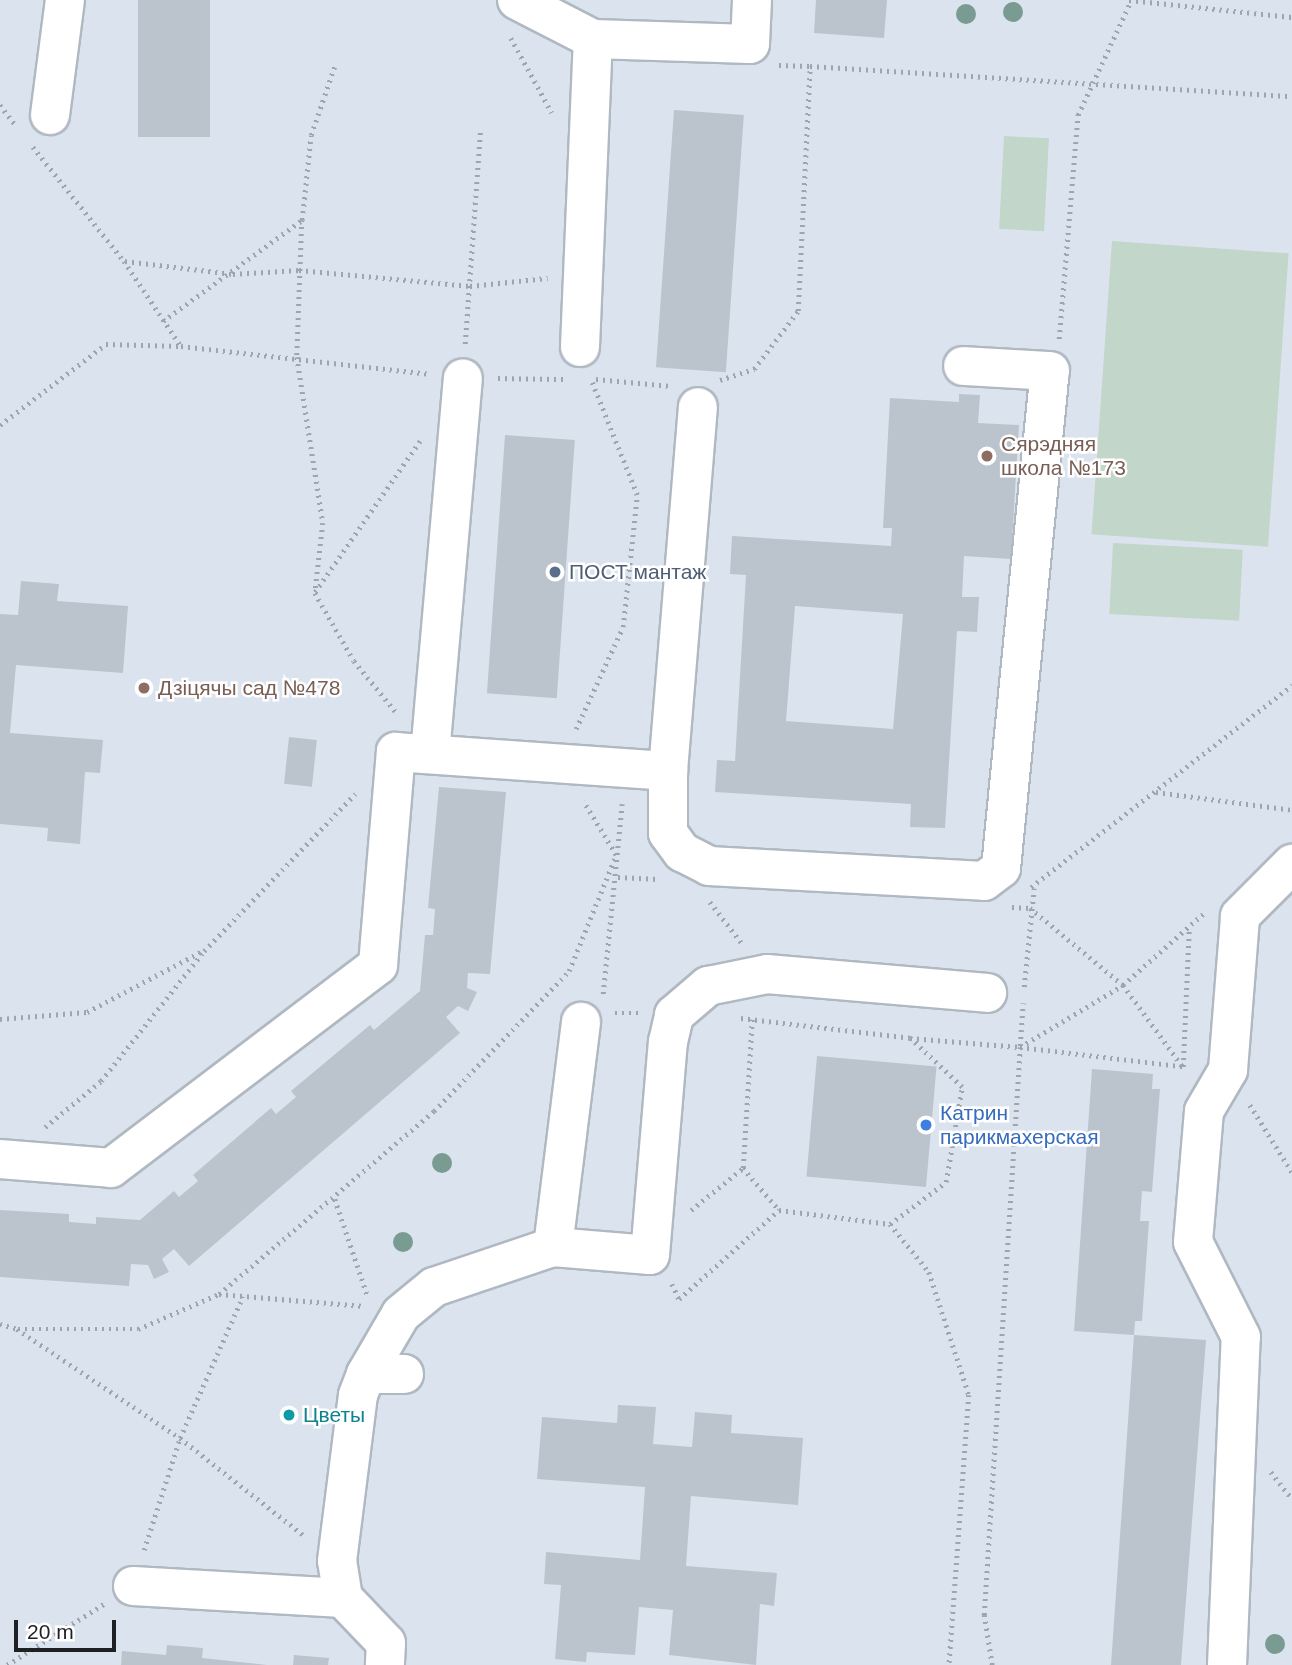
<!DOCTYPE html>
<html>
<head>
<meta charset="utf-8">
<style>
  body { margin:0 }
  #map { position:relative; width:1292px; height:1665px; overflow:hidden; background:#dbe4ee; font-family:Arial,sans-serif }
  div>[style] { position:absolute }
  .green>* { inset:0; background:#c2d6ca; transform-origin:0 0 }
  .building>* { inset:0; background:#bbc4cd; transform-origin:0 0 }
  .path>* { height:4.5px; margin-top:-2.25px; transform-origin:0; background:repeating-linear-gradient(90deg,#9ea5ad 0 2px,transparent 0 7px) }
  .roads { filter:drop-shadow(2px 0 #b0b8c1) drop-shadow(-2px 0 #b0b8c1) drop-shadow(0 2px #b0b8c1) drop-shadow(0 -2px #b0b8c1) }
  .minor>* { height:38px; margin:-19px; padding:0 19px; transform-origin:19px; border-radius:19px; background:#fff }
  .trees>* { width:20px; height:20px; margin:-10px; border-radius:50%; background:#799b91 }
  .dots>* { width:19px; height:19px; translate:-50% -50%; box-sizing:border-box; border:4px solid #fff; border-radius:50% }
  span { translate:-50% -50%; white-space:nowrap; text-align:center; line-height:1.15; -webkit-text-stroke:5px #fff; paint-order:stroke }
  .education-label { font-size:21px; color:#785e54 }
  .left { translate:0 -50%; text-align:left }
  .service-label { font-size:21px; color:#4e5e75 }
  .shop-label { font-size:21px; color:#366cbe }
  .culture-label { font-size:21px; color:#0d838f }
  .scale { position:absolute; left:14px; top:1620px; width:102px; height:32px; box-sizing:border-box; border:4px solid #1e2124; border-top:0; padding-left:9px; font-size:21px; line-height:24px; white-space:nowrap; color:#1e2124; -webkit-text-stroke:5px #fff; paint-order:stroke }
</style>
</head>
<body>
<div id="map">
  <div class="green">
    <i style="left:1004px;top:136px;width:45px;height:93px;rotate:3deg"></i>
    <i style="left:1112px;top:241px;width:177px;height:294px;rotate:4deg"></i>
    <i style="left:1113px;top:543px;width:130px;height:71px;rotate:3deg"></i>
  </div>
  <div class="building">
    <i style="left:138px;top:0;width:72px;height:137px"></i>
    <i style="clip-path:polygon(816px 0,887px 0,884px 38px,814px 33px)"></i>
    <i style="left:674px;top:110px;width:70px;height:258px;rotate:4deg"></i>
    <i style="clip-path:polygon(evenodd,959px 394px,980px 395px,978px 423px,1019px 425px,1011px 559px,964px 556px,962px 597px,979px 597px,977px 632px,957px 631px,945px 828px,910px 827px,911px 804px,715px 792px,717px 760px,735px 761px,746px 575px,730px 574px,732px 536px,891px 546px,892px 528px,883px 528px,890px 398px,959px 402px,959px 394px,795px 606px,903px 614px,893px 729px,786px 721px,795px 606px)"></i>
    <i style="left:505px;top:435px;width:70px;height:259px;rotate:4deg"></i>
    <i style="clip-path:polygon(21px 581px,59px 584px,57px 601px,128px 606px,123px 673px,16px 665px,10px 733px,103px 740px,100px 773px,85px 772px,80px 844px,47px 841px,48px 828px,0 824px,0 614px,18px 615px)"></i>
    <i style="left:289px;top:737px;width:28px;height:47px;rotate:6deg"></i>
    <i style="clip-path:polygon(439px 787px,506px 792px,490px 974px,468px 973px,467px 988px,477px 992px,468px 1011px,458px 1006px,446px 1017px,460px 1033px,189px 1266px,174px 1249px,162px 1259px,169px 1272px,154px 1279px,148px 1265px,131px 1264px,129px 1286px,0 1277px,0 1210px,69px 1214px,69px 1222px,96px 1224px,96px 1217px,140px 1220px,174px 1191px,179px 1197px,198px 1181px,193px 1175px,271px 1108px,276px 1114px,296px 1097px,291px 1091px,370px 1025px,374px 1030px,420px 991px,425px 935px,433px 935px,435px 909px,428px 908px)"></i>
    <i style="left:817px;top:1056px;width:120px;height:121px;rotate:5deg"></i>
    <i style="clip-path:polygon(1092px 1069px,1153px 1074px,1152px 1089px,1160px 1089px,1152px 1192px,1142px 1191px,1140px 1221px,1149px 1221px,1142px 1321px,1135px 1321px,1134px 1335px,1206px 1340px,1181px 1665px,1111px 1665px,1134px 1335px,1074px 1331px)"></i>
    <i style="clip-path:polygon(618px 1405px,656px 1407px,653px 1444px,692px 1447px,695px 1412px,732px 1415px,731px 1433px,803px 1438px,798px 1505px,691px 1496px,686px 1566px,777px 1573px,774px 1606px,760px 1604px,756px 1665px,669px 1655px,673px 1610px,639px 1607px,635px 1655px,587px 1652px,586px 1662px,555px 1659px,561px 1585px,544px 1584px,546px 1552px,640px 1560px,645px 1487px,537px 1479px,542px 1417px,617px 1423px)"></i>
    <i style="clip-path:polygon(167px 1645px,203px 1648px,202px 1658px,267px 1665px,121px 1665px,122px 1651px,166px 1655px)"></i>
    <i style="clip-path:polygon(294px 1655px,329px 1658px,328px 1665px,293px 1665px)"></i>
  </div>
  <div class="path">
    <i style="left:1129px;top:0;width:164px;rotate:6deg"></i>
    <i style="left:511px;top:38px;width:85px;rotate:61.3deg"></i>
    <i style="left:779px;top:65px;width:31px;rotate:2deg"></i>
    <i style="left:0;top:105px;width:24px;rotate:52deg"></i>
    <i style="left:33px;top:147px;width:146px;rotate:51.4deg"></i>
    <i style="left:124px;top:261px;width:102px;rotate:56.2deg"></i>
    <i style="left:181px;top:346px;width:251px;rotate:6.4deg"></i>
    <i style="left:302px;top:220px;width:137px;rotate:92.1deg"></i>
    <i style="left:297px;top:357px;width:168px;rotate:81.1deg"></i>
    <i style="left:323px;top:523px;width:70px;rotate:96.5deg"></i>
    <i style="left:315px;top:593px;width:78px;rotate:60.2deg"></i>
    <i style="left:354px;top:661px;width:66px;rotate:50.5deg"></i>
    <i style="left:125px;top:261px;width:109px;rotate:6.9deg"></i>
    <i style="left:233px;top:274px;width:66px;rotate:-3.5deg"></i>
    <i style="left:299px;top:270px;width:172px;rotate:5.3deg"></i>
    <i style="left:470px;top:286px;width:78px;rotate:-5.9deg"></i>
    <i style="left:163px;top:321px;width:172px;rotate:-36deg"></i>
    <i style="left:302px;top:220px;width:85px;rotate:-84deg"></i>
    <i style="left:311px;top:135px;width:74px;rotate:-71.1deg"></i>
    <i style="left:1059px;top:339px;width:225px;rotate:-85.2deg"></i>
    <i style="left:1078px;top:115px;width:123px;rotate:-65.1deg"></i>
    <i style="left:465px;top:344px;width:212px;rotate:-85.9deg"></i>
    <i style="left:498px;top:378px;width:65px;rotate:0.9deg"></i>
    <i style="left:596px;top:379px;width:75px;rotate:5.3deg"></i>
    <i style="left:720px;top:380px;width:36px;rotate:-18deg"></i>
    <i style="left:754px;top:369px;width:73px;rotate:-52.8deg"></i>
    <i style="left:798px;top:311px;width:245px;rotate:-87.2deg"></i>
    <i style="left:810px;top:66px;width:483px;rotate:3.6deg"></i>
    <i style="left:0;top:425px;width:133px;rotate:-37.4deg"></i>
    <i style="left:106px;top:344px;width:74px;rotate:1.5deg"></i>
    <i style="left:315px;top:592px;width:184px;rotate:-55.2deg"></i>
    <i style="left:576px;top:729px;width:112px;rotate:-65.3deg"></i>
    <i style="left:623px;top:627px;width:133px;rotate:-83.9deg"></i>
    <i style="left:637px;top:495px;width:124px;rotate:-111.8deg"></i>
    <i style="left:1156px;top:792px;width:137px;rotate:7.5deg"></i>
    <i style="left:618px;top:877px;width:40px;rotate:2.9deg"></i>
    <i style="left:1031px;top:887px;width:330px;rotate:-37.7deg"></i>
    <i style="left:710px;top:902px;width:51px;rotate:52.2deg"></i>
    <i style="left:1012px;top:907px;width:18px;rotate:3deg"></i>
    <i style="left:1030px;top:908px;width:121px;rotate:39.6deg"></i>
    <i style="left:1123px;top:985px;width:102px;rotate:53.8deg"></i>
    <i style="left:1183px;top:1067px;width:139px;rotate:-87.5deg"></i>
    <i style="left:1024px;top:987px;width:99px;rotate:-84.2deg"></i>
    <i style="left:603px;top:994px;width:191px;rotate:-84.3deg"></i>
    <i style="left:615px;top:1013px;width:23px"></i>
    <i style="left:741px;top:1018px;width:170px;rotate:6.7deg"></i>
    <i style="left:0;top:1019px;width:87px;rotate:-4.6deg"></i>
    <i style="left:87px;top:1012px;width:129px;rotate:-27.8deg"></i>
    <i style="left:1020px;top:1046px;width:43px;rotate:-86deg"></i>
    <i style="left:1250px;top:1105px;width:79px;rotate:57.9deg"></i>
    <i style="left:45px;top:1127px;width:72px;rotate:-39.4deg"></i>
    <i style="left:101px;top:1081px;width:166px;rotate:-51.6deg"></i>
    <i style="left:204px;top:951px;width:218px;rotate:-46.1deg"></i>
    <i style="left:953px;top:1137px;width:64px;rotate:4.5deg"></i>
    <i style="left:743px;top:1168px;width:149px;rotate:-86.5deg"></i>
    <i style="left:335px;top:1199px;width:103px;rotate:71.4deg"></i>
    <i style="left:691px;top:1210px;width:67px;rotate:-38.9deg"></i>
    <i style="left:743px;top:1168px;width:55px;rotate:49.4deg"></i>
    <i style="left:779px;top:1210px;width:112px;rotate:7.2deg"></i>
    <i style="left:890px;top:1224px;width:70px;rotate:-36.9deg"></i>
    <i style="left:946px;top:1182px;width:96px;rotate:-80.4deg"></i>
    <i style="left:962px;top:1087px;width:71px;rotate:-136.7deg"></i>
    <i style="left:910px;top:1038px;width:110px;rotate:4.7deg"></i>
    <i style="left:1020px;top:1047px;width:120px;rotate:-31deg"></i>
    <i style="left:1123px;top:985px;width:108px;rotate:-41.6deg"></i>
    <i style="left:890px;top:1224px;width:62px;rotate:50.9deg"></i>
    <i style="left:929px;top:1272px;width:129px;rotate:72deg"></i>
    <i style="left:969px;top:1395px;width:271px;rotate:94.2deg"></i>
    <i style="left:672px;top:1284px;width:17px;rotate:65deg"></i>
    <i style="left:679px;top:1299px;width:134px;rotate:-41.7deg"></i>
    <i style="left:219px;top:1294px;width:282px;rotate:-40.4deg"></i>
    <i style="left:434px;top:1111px;width:194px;rotate:-46deg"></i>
    <i style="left:569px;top:971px;width:125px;rotate:-67.9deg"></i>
    <i style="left:616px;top:855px;width:63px;rotate:-121.4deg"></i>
    <i style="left:0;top:1324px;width:18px;rotate:16deg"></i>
    <i style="left:17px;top:1329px;width:196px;rotate:33.8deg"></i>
    <i style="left:180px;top:1438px;width:160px;rotate:38.2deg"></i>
    <i style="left:18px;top:1329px;width:120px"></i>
    <i style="left:138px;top:1329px;width:88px;rotate:-23.4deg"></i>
    <i style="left:219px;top:1294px;width:146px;rotate:4.7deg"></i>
    <i style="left:1271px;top:1472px;width:34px;rotate:52deg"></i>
    <i style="left:144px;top:1550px;width:118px;rotate:-72.2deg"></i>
    <i style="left:180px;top:1438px;width:155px;rotate:-66.1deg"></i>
    <i style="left:7px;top:1665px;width:115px;rotate:-32.2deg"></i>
    <i style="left:992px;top:1665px;width:51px;rotate:-99.1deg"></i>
    <i style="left:984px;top:1615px;width:569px;rotate:-86.37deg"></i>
    <i style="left:1020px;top:1047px;width:168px;rotate:6.8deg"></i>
  </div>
  <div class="roads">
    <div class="minor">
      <i style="left:517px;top:0;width:85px;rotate:27.2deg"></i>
      <i style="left:593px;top:39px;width:157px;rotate:1.8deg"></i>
      <i style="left:750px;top:44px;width:44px;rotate:-87.4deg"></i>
      <i style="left:50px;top:115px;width:116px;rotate:-82.6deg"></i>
      <i style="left:580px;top:347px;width:308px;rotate:-87.6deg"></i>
      <i style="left:430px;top:754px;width:377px;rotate:-85deg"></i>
      <i style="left:668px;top:771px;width:365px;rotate:-85.3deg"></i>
      <i style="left:0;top:1159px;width:111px;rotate:4.6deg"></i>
      <i style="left:111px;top:1168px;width:335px;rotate:-37.2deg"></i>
      <i style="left:378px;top:965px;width:214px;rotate:-85.2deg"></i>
      <i style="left:396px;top:752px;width:273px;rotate:4deg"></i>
      <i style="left:668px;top:771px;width:62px;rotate:90deg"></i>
      <i style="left:668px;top:833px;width:24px;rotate:54deg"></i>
      <i style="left:682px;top:852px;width:30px;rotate:27deg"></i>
      <i style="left:709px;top:866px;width:275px;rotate:3.1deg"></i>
      <i style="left:984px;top:881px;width:21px;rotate:-37deg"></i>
      <i style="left:1001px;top:868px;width:499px;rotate:-84.4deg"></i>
      <i style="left:1050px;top:371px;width:87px;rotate:-176.7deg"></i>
      <i style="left:553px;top:1247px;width:227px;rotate:-82.9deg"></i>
      <i style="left:366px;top:1374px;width:69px;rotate:-59.7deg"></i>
      <i style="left:401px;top:1314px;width:43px;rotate:-39.3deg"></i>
      <i style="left:434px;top:1287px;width:126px;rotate:-18.6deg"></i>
      <i style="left:553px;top:1247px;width:97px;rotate:4.7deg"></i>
      <i style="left:650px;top:1255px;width:214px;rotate:-85.2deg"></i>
      <i style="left:668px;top:1042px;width:28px;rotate:-77deg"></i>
      <i style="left:674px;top:1015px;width:45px;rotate:-40.5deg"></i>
      <i style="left:708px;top:986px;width:60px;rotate:-11.5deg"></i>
      <i style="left:767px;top:974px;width:221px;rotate:4.9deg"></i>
      <i style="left:133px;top:1586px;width:210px;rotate:3.3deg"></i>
      <i style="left:343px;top:1598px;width:62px;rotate:46.3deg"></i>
      <i style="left:386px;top:1643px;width:22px;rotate:93deg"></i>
      <i style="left:343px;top:1598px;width:37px;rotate:-99deg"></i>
      <i style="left:337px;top:1561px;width:167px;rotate:-82.8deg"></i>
      <i style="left:358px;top:1395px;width:22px;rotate:-69deg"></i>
      <i style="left:366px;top:1374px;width:38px"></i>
      <i style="left:1227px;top:1665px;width:328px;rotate:-87.6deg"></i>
      <i style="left:1241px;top:1337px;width:106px;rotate:-116.8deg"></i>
      <i style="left:1193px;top:1242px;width:131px;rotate:-85.2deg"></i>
      <i style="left:1204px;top:1111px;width:48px;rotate:-59.7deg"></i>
      <i style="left:1228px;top:1070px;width:154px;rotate:-85.5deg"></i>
      <i style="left:1240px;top:916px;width:74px;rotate:-45deg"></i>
    </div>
  </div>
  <div class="trees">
    <i style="left:1013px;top:12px"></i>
    <i style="left:966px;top:14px"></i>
    <i style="left:442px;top:1163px"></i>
    <i style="left:403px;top:1242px"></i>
    <i style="left:1275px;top:1644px"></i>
  </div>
  <div class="dots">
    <i style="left:987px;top:456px;background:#8d6e63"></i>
    <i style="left:555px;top:572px;background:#5c6f8a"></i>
    <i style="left:144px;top:688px;background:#8d6e63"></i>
    <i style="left:926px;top:1125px;background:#3f7fe0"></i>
    <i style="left:289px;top:1415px;background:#0f9aa8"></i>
  </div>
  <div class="education-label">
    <span class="left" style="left:1001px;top:456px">Сярэдняя<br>школа №173</span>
    <span class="left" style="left:158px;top:688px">Дзіцячы сад №478</span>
  </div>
  <div class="service-label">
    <span class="left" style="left:569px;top:572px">ПОСТ мантаж</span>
  </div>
  <div class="shop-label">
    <span class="left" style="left:940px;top:1125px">Катрин<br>парикмахерская</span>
  </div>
  <div class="culture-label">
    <span class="left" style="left:303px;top:1415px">Цветы</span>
  </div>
  <div class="scale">20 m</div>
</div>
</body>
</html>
